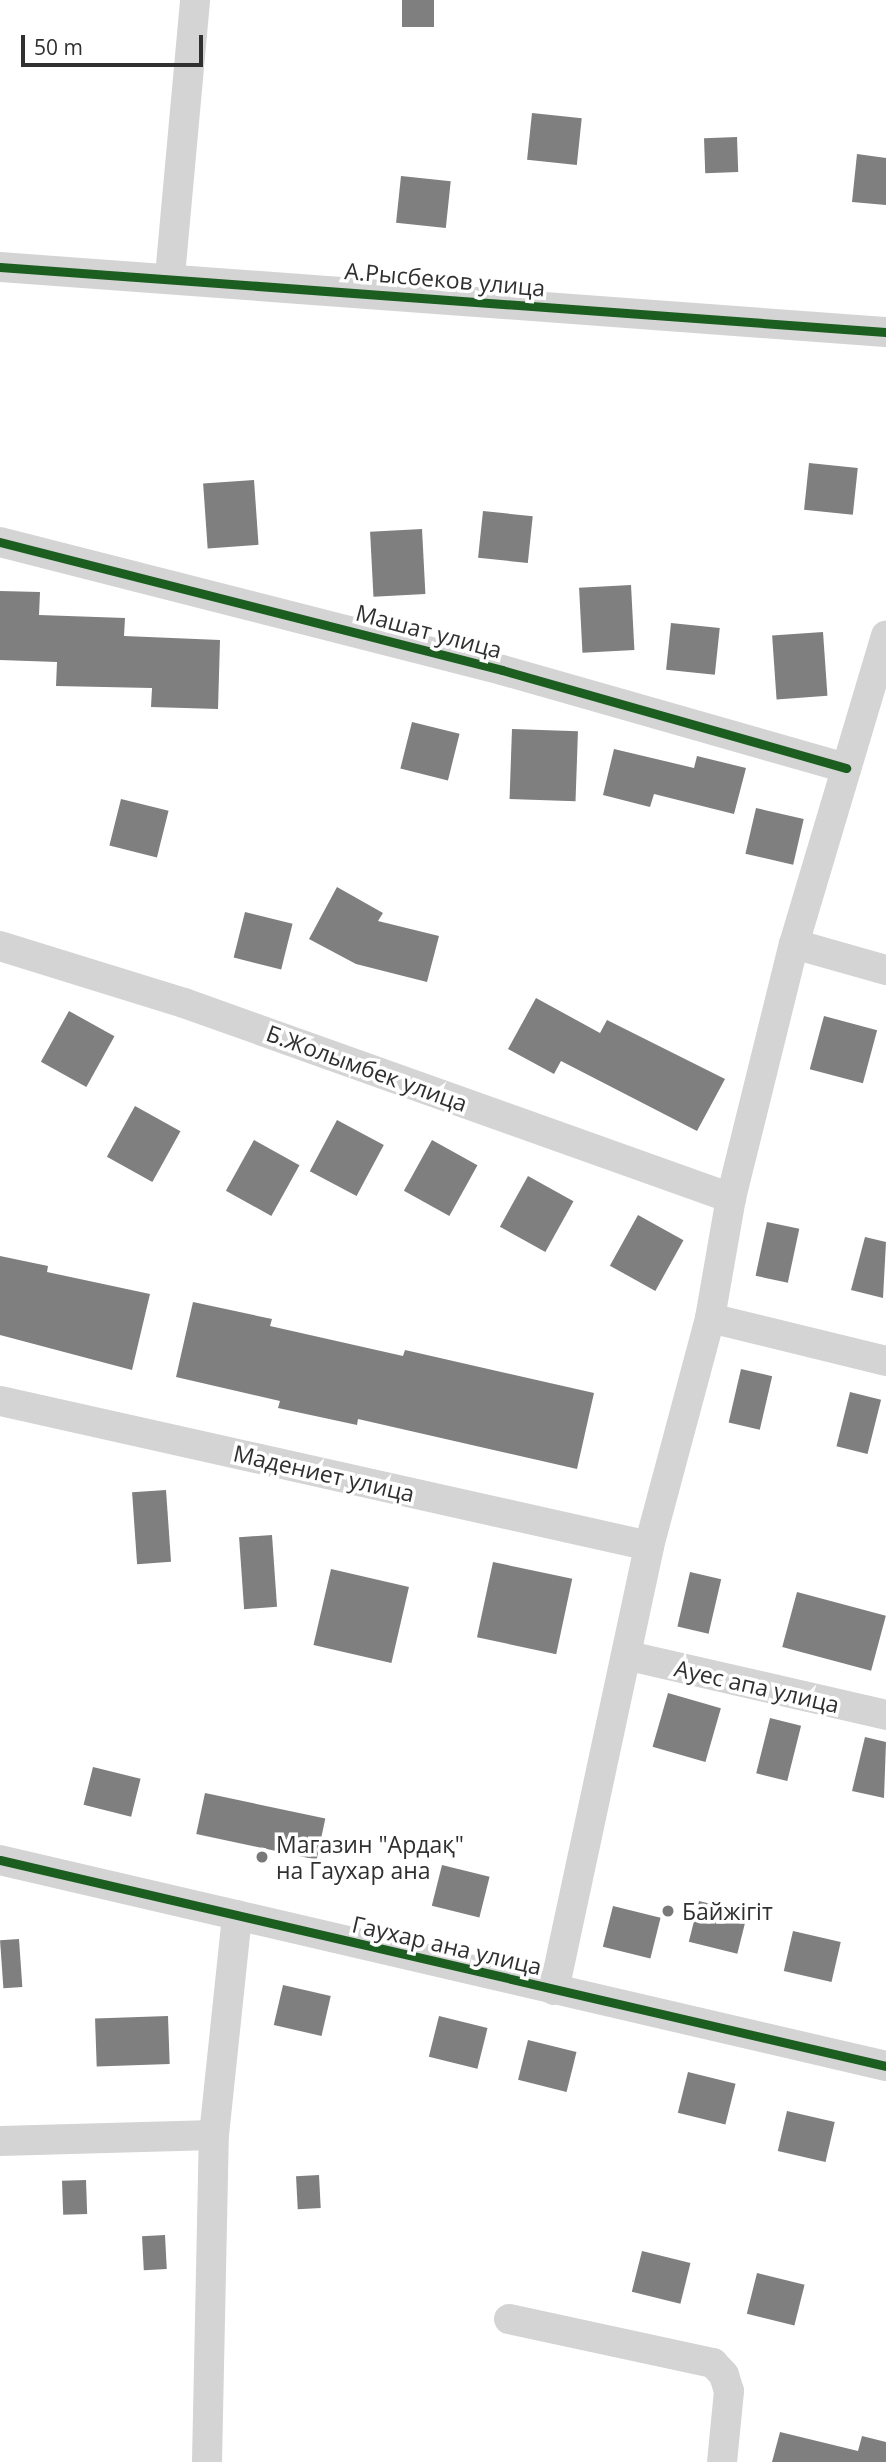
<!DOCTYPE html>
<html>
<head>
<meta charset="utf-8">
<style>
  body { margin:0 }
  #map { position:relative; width:886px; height:2462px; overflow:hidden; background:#fff; font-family:"Open Sans",sans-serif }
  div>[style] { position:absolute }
  .building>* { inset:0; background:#7f7f7f; transform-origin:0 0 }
  .minor>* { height:30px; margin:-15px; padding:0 15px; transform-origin:15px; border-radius:15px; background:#d4d4d4 }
  .cycleway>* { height:9px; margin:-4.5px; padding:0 4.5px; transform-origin:4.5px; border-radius:4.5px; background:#1b5e20 }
  .dots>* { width:19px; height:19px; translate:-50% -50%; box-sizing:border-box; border:4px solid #fff; border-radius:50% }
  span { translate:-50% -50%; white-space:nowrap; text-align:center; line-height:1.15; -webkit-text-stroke:7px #fff; paint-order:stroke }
  .street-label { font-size:23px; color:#303030 }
  .poi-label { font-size:23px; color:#303030 }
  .left { translate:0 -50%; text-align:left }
  .scale { position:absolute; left:21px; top:35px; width:182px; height:32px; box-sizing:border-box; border:4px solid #303030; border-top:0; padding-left:9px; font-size:21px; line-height:24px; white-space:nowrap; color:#303030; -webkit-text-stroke:5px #fff; paint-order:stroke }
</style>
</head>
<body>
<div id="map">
  <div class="building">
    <i style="left:402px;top:0;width:32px;height:27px"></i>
    <i style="left:532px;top:113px;width:50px;height:47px;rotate:6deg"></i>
    <i style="left:737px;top:137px;width:35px;height:33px;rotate:88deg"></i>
    <i style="clip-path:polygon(857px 154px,886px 158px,886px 205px,852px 202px)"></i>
    <i style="left:401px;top:176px;width:50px;height:47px;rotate:6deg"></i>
    <i style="left:809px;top:463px;width:49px;height:47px;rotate:6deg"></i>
    <i style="left:254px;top:480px;width:65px;height:51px;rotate:86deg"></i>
    <i style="left:483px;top:511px;width:50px;height:47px;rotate:6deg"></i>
    <i style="left:422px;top:529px;width:65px;height:52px;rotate:87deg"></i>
    <i style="left:631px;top:585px;width:65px;height:52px;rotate:87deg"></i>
    <i style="clip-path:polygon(0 591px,40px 592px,39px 615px,125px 618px,124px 636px,220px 640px,218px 709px,151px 707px,152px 688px,56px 686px,57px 662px,0 660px)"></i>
    <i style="left:671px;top:623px;width:49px;height:47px;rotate:6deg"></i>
    <i style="left:823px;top:632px;width:64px;height:51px;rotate:86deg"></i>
    <i style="left:412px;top:722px;width:49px;height:48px;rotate:14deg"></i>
    <i style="left:512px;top:729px;width:66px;height:70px;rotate:2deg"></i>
    <i style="clip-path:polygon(614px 749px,694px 768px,697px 756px,746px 768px,734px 814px,654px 794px,650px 807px,603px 795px)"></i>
    <i style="left:121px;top:799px;width:49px;height:48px;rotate:14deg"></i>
    <i style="left:756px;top:808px;width:49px;height:47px;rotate:13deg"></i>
    <i style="clip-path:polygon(337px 887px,383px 913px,378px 921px,439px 936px,427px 982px,356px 964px,309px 939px)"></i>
    <i style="left:245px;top:912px;width:49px;height:47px;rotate:14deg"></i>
    <i style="clip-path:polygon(536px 998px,600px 1033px,607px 1020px,725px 1079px,697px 1131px,561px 1061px,554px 1074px,508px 1049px)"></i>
    <i style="left:69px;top:1011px;width:52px;height:58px;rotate:29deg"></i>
    <i style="left:824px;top:1016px;width:55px;height:55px;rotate:15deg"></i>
    <i style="left:135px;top:1106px;width:52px;height:58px;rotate:29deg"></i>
    <i style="left:337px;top:1120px;width:53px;height:58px;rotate:28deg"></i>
    <i style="left:254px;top:1140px;width:52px;height:58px;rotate:29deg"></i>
    <i style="left:432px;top:1140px;width:52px;height:58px;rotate:29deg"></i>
    <i style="left:528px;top:1176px;width:52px;height:58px;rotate:29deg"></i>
    <i style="left:638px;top:1215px;width:52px;height:58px;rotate:29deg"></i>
    <i style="left:767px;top:1222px;width:33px;height:55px;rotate:12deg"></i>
    <i style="clip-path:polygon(865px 1237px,886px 1242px,883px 1298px,851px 1290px)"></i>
    <i style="clip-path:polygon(0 1256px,48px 1266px,47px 1272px,150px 1294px,132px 1370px,0 1335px)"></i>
    <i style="clip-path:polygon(193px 1302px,272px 1319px,270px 1326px,403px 1356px,405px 1350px,594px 1393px,577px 1469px,358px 1419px,357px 1425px,278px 1408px,280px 1401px,176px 1377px)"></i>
    <i style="left:741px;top:1369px;width:32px;height:55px;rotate:13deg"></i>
    <i style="left:850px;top:1392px;width:32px;height:56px;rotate:14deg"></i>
    <i style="left:166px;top:1490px;width:72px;height:34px;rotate:86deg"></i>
    <i style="left:272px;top:1535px;width:72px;height:33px;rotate:86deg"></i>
    <i style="left:493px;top:1562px;width:81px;height:77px;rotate:12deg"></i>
    <i style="left:331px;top:1569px;width:80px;height:78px;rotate:13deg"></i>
    <i style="left:690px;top:1572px;width:32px;height:56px;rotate:13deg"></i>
    <i style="left:797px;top:1592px;width:92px;height:57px;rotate:15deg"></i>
    <i style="left:668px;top:1693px;width:55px;height:56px;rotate:16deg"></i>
    <i style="left:770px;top:1718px;width:32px;height:57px;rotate:14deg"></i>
    <i style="clip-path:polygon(865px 1737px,886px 1742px,884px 1798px,852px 1791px)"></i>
    <i style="left:93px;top:1767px;width:49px;height:39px;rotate:14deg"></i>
    <i style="left:205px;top:1793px;width:123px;height:42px;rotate:12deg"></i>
    <i style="left:442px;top:1865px;width:49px;height:42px;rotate:14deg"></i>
    <i style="left:699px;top:1901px;width:50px;height:42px;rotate:14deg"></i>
    <i style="left:613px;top:1906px;width:49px;height:42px;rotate:14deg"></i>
    <i style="left:793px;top:1931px;width:49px;height:41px;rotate:13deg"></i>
    <i style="left:19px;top:1939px;width:48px;height:19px;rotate:86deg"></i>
    <i style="left:283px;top:1985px;width:49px;height:41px;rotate:13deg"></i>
    <i style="left:168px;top:2016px;width:48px;height:73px;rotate:88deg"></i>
    <i style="left:439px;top:2016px;width:50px;height:42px;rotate:14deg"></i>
    <i style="left:528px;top:2040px;width:50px;height:41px;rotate:14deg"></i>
    <i style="left:688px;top:2072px;width:49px;height:42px;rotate:14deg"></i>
    <i style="left:787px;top:2111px;width:49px;height:41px;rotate:13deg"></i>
    <i style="left:319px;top:2175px;width:33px;height:23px;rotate:87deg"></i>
    <i style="left:86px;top:2180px;width:34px;height:24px;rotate:88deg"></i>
    <i style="left:165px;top:2235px;width:34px;height:23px;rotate:87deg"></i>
    <i style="left:642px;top:2251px;width:50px;height:42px;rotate:14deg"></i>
    <i style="left:757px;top:2273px;width:49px;height:42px;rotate:14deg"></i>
    <i style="clip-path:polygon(780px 2432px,858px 2451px,862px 2436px,886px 2442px,886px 2462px,772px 2462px)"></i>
  </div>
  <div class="minor">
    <i style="left:0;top:267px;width:888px;rotate:4.2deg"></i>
    <i style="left:170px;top:276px;width:277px;rotate:-84.8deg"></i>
    <i style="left:0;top:542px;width:518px;rotate:14.3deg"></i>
    <i style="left:502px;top:670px;width:358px;rotate:15.9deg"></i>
    <i style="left:794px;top:944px;width:96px;rotate:15.8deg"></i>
    <i style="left:0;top:946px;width:193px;rotate:17.2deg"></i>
    <i style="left:184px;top:1003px;width:581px;rotate:19.62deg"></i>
    <i style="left:710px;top:1318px;width:181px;rotate:13.7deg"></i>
    <i style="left:0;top:1401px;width:665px;rotate:12.59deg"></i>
    <i style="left:629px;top:1656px;width:264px;rotate:12.9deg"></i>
    <i style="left:0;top:1860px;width:910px;rotate:13.09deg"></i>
    <i style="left:554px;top:1990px;width:454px;rotate:-77.9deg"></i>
    <i style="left:649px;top:1546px;width:236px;rotate:-75deg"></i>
    <i style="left:710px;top:1318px;width:122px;rotate:-80.1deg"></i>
    <i style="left:731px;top:1198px;width:262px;rotate:-76.1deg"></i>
    <i style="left:794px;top:944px;width:322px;rotate:-73.4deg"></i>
    <i style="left:0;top:2141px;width:214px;rotate:-1.6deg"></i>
    <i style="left:509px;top:2319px;width:209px;rotate:12.2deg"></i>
    <i style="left:713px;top:2363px;width:16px;rotate:47deg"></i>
    <i style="left:724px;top:2375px;width:17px;rotate:73deg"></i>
    <i style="left:729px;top:2391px;width:71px;rotate:95.6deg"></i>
    <i style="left:207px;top:2462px;width:327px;rotate:-88.8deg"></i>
    <i style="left:214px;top:2135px;width:221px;rotate:-84deg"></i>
  </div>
  <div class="cycleway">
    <i style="left:0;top:267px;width:888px;rotate:4.2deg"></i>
    <i style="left:0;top:542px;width:518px;rotate:14.3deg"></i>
    <i style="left:502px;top:670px;width:358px;rotate:15.9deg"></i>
    <i style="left:0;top:1860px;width:910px;rotate:13.09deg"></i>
  </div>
  <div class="dots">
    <i style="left:262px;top:1857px;background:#787878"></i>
    <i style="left:668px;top:1911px;background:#787878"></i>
  </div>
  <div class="street-label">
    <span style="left:445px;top:279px;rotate:5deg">А.Рысбеков улица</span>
    <span style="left:429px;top:631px;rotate:15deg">Машат улица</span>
    <span style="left:367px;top:1068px;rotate:20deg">Б.Жолымбек улица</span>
    <span style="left:324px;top:1473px;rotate:13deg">Мадениет улица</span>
    <span style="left:757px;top:1686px;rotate:13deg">Ауес апа улица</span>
    <span style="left:447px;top:1945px;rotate:13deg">Гаухар ана улица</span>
  </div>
  <div class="poi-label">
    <span class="left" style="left:276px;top:1857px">Магазин "Ардақ"<br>на Гаухар ана</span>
    <span class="left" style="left:682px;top:1911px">Байжігіт</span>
  </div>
  <div class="scale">50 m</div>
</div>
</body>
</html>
